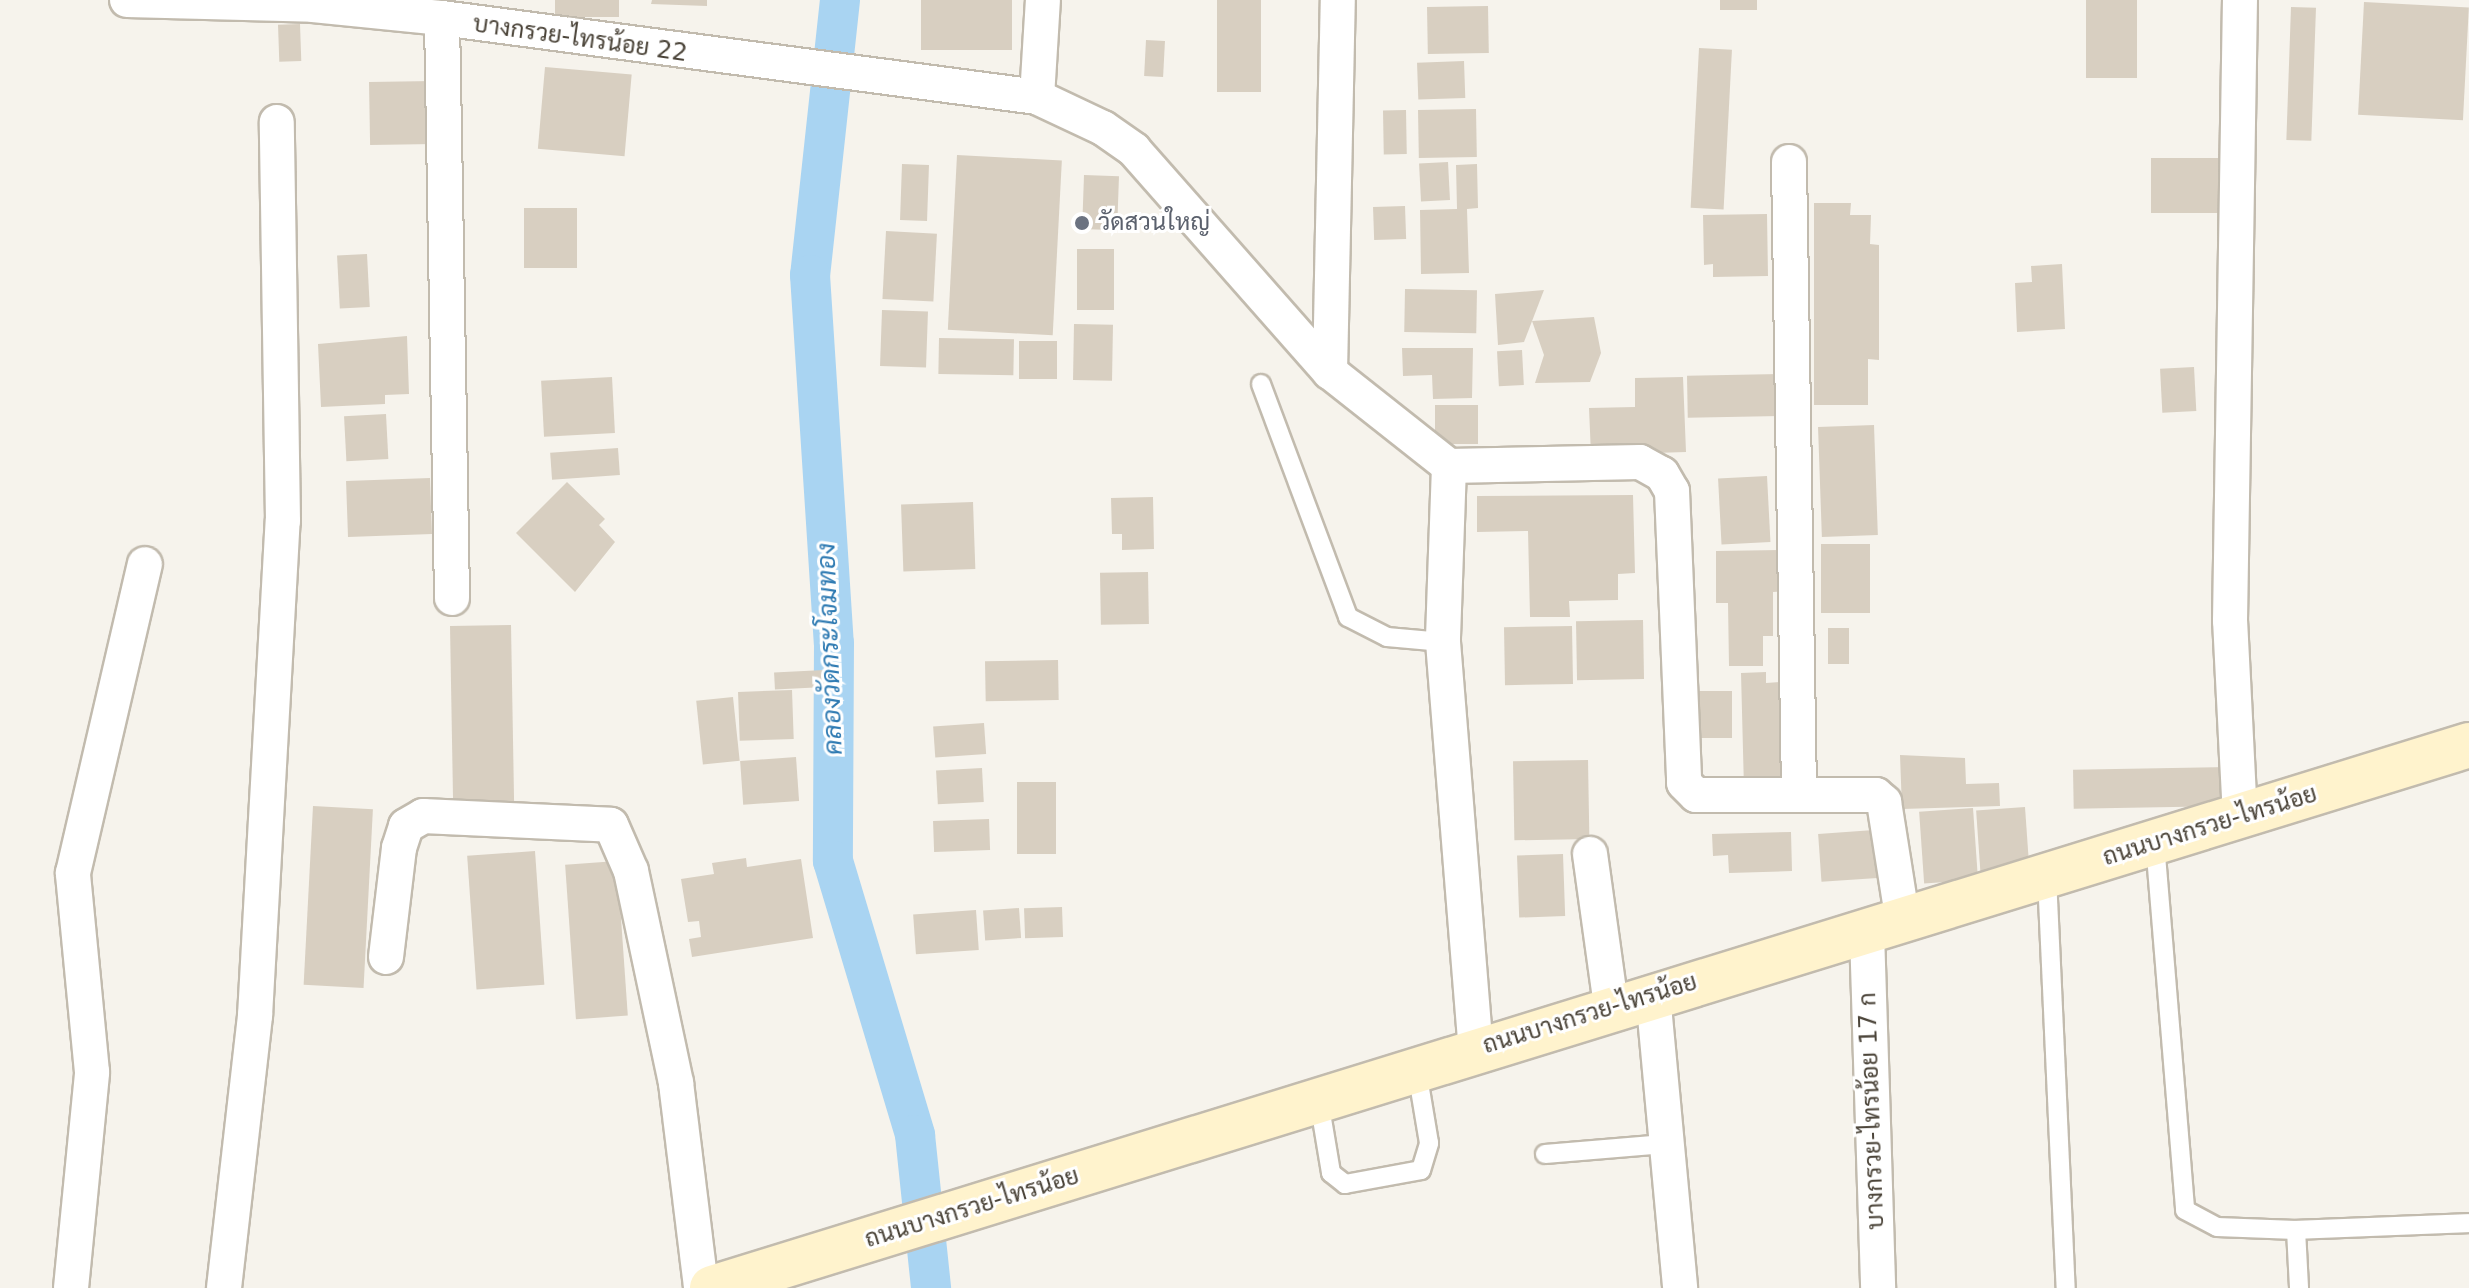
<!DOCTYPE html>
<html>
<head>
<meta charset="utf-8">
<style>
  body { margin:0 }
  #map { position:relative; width:2469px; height:1288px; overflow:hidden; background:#f6f3ec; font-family:"DejaVu Sans",Sarabun,sans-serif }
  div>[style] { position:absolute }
  .canal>* { height:40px; margin:-20px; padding:0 20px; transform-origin:20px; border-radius:20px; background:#a9d4f2 }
  .building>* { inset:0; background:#d8cfc1; transform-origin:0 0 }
  .roads { filter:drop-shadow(2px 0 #c2bbae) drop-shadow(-2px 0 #c2bbae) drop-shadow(0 2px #c2bbae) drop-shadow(0 -2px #c2bbae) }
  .lane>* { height:18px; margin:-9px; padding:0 9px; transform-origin:9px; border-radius:9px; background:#fff }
  .street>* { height:34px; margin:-17px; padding:0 17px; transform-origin:17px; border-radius:17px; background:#fff }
  .secondary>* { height:44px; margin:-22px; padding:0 22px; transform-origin:22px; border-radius:22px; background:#fff3cd }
  .dots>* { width:22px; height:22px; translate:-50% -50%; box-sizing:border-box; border:4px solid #fff; border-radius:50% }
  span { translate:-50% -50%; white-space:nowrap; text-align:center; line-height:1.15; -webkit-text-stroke:6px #fff; paint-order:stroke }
  .street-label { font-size:24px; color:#4b4439 }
  .worship-label { font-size:24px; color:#5b616d }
  .left { translate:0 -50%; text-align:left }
  .water-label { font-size:26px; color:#2e7ab2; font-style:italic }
</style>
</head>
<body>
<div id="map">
  <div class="canal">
    <i style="left:840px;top:0;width:277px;rotate:96.2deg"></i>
    <i style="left:810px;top:275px;width:369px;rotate:86.3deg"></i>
    <i style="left:834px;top:643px;width:218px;rotate:90.3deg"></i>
    <i style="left:833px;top:861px;width:286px;rotate:73.3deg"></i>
    <i style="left:915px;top:1135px;width:154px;rotate:84deg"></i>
  </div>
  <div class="building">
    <i style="left:555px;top:0;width:64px;height:17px"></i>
    <i style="clip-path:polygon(652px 0,707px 0,707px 6px,651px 4px)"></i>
    <i style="left:921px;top:0;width:91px;height:50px"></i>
    <i style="left:1217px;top:0;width:44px;height:92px"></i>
    <i style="left:1720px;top:0;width:37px;height:10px"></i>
    <i style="left:2086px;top:0;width:51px;height:78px"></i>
    <i style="left:2364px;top:2px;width:105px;height:113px;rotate:3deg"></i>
    <i style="left:1488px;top:6px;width:47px;height:61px;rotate:89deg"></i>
    <i style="left:2291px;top:7px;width:25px;height:133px;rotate:2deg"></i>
    <i style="left:300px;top:24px;width:37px;height:22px;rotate:88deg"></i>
    <i style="left:1146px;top:40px;width:19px;height:36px;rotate:3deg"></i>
    <i style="left:1699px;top:48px;width:33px;height:160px;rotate:3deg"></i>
    <i style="left:1464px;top:61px;width:37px;height:47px;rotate:88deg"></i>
    <i style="left:545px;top:67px;width:87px;height:82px;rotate:5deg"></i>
    <i style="left:433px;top:81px;width:63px;height:64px;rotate:89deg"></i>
    <i style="left:1476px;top:109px;width:48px;height:58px;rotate:89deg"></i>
    <i style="left:1406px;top:110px;width:44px;height:23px;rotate:89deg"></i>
    <i style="left:957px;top:155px;width:105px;height:175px;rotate:3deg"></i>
    <i style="left:2151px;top:158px;width:70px;height:55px"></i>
    <i style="left:1448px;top:162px;width:38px;height:29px;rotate:87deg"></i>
    <i style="left:902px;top:164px;width:27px;height:56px;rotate:2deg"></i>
    <i style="clip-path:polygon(1477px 164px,1478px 208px,1467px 209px,1469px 273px,1421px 274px,1420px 210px,1457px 209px,1456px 165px)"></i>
    <i style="left:1084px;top:175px;width:35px;height:54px;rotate:2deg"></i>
    <i style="clip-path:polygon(1814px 203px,1851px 203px,1850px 215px,1871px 215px,1870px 244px,1879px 245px,1879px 360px,1868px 359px,1868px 405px,1814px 405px)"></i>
    <i style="left:1405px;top:206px;width:33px;height:32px;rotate:88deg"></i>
    <i style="left:524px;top:208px;width:53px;height:60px"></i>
    <i style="clip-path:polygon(1767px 214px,1768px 276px,1713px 277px,1713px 264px,1704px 265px,1703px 215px)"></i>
    <i style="left:886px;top:231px;width:51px;height:68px;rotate:3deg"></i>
    <i style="left:1077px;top:249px;width:37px;height:61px"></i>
    <i style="left:367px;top:254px;width:53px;height:30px;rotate:87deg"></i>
    <i style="clip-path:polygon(2062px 264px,2065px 329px,2017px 332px,2015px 283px,2032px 282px,2031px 266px)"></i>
    <i style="left:1405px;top:289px;width:72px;height:43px;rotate:1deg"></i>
    <i style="clip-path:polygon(1544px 290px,1524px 342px,1498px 345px,1495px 294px)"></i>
    <i style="left:882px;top:310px;width:46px;height:56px;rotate:2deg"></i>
    <i style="clip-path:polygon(1594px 317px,1601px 353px,1590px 382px,1535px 383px,1544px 355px,1532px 321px)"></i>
    <i style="left:1074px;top:324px;width:39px;height:56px;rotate:1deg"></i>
    <i style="clip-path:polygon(407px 336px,409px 394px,385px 395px,385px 404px,321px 407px,318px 344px)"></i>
    <i style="left:939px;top:338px;width:75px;height:36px;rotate:1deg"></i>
    <i style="left:1019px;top:341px;width:38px;height:38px"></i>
    <i style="clip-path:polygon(1402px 348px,1473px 348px,1472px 398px,1433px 399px,1432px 375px,1403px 376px)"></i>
    <i style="left:1522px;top:350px;width:35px;height:25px;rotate:87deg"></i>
    <i style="left:2194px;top:367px;width:44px;height:34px;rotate:87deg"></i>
    <i style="left:1782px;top:374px;width:42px;height:95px;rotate:89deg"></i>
    <i style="left:612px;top:377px;width:56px;height:71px;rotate:87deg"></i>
    <i style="clip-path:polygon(1683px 377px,1686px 452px,1591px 455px,1589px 408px,1635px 407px,1635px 378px)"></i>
    <i style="left:1435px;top:405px;width:43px;height:39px"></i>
    <i style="left:386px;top:414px;width:45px;height:42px;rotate:87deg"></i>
    <i style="left:1874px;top:425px;width:110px;height:56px;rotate:88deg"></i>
    <i style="left:618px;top:448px;width:27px;height:68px;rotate:86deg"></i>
    <i style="left:1767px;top:476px;width:66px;height:49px;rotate:87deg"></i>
    <i style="left:430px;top:478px;width:56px;height:84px;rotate:88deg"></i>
    <i style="clip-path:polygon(567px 482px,605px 519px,599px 525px,615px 542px,575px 592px,516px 533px)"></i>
    <i style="clip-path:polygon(1633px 495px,1635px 573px,1618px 574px,1618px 600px,1569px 601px,1570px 617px,1530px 617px,1528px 531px,1477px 532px,1477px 496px)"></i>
    <i style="clip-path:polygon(1153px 497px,1154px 549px,1122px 550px,1122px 534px,1112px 534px,1111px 498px)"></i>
    <i style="left:973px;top:502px;width:67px;height:72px;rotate:88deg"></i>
    <i style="left:1821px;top:544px;width:49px;height:69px"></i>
    <i style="clip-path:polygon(1789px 550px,1789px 591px,1773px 592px,1773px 636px,1763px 636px,1763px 666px,1729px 666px,1728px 603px,1716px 603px,1716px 551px)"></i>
    <i style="left:1148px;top:572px;width:52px;height:48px;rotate:89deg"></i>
    <i style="left:1643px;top:620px;width:59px;height:67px;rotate:89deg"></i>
    <i style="left:511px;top:625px;width:188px;height:61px;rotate:89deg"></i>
    <i style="left:1572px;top:626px;width:58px;height:68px;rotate:89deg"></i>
    <i style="left:1828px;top:628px;width:21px;height:36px"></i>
    <i style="left:1058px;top:660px;width:40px;height:73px;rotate:89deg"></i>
    <i style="left:824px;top:670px;width:17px;height:50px;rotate:87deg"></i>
    <i style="clip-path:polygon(1766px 672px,1766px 683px,1781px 682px,1784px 787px,1744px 789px,1741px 673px)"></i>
    <i style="left:792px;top:690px;width:49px;height:54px;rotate:88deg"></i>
    <i style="left:1697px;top:691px;width:35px;height:47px"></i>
    <i style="left:733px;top:697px;width:64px;height:37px;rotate:84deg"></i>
    <i style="left:984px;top:723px;width:31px;height:51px;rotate:86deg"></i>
    <i style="clip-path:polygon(1900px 755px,1965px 758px,1966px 784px,1999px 783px,2000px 806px,1902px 809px)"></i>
    <i style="left:796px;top:757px;width:44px;height:56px;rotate:86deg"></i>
    <i style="left:1588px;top:760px;width:79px;height:75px;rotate:89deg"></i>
    <i style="left:2229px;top:767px;width:39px;height:156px;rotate:89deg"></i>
    <i style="left:982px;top:768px;width:34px;height:46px;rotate:87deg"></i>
    <i style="left:1017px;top:782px;width:39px;height:72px"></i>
    <i style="left:313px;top:806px;width:60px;height:179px;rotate:3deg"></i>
    <i style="left:2025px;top:807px;width:65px;height:49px;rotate:86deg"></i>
    <i style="left:1973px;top:808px;width:72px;height:54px;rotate:86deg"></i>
    <i style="left:989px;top:819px;width:31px;height:56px;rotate:88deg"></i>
    <i style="left:1874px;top:830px;width:48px;height:56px;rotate:86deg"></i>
    <i style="clip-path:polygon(1791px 832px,1792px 871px,1729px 873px,1728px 855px,1713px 856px,1712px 834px)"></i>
    <i style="left:535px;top:851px;width:134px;height:68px;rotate:86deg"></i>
    <i style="left:1563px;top:854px;width:62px;height:46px;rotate:88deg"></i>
    <i style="clip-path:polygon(746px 858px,747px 867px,801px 859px,813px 938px,692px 957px,689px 939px,701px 937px,699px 921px,688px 922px,681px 879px,714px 874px,712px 863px)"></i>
    <i style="left:617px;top:861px;width:155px;height:52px;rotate:86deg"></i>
    <i style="left:1062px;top:907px;width:30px;height:38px;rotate:88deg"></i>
    <i style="left:1019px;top:908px;width:30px;height:36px;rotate:86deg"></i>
    <i style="left:976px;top:910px;width:40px;height:63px;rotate:86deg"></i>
  </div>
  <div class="roads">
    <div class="lane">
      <i style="left:1261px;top:384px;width:249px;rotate:69.5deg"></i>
      <i style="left:1348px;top:617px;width:44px;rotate:27.1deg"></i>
      <i style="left:1387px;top:637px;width:56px;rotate:5.1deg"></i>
      <i style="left:2155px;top:843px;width:368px;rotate:85.3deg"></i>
      <i style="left:2185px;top:1210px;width:36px;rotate:28deg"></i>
      <i style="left:2217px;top:1227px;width:79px;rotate:2.2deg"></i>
      <i style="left:2296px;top:1230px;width:58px;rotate:87deg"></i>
      <i style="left:2047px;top:877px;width:411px;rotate:87.4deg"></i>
      <i style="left:1319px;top:1101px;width:73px;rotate:80.5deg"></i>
      <i style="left:1331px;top:1173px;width:18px;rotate:38deg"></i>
      <i style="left:1345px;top:1184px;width:77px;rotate:-10.4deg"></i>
      <i style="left:1421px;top:1170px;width:28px;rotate:-73deg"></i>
      <i style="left:1429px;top:1143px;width:73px;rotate:-99.5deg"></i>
      <i style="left:1545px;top:1154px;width:120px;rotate:-4.8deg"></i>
      <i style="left:2296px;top:1230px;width:173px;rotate:-2.3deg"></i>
    </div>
    <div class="street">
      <i style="left:127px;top:0;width:186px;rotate:1.5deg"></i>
      <i style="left:313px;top:5px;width:130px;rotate:5.8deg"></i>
      <i style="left:442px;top:18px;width:600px;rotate:7.56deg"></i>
      <i style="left:1037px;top:97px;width:73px;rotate:25.2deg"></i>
      <i style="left:1103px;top:128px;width:38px;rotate:35deg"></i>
      <i style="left:1134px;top:150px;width:296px;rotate:48.6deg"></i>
      <i style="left:1330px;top:372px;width:152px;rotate:38.3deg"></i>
      <i style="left:1449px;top:466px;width:191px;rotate:-1.2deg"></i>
      <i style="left:1640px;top:462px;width:25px;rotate:29deg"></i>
      <i style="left:1662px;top:474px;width:20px;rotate:60deg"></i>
      <i style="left:1672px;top:491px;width:292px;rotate:87.6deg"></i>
      <i style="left:1684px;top:783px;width:17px;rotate:45deg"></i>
      <i style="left:1696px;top:795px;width:180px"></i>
      <i style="left:1876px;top:795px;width:11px;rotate:41deg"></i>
      <i style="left:1884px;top:802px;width:121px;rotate:81deg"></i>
      <i style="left:442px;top:18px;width:580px;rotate:89.01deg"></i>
      <i style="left:1037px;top:97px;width:97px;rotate:-86.5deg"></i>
      <i style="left:1789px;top:162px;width:633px;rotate:89.09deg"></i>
      <i style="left:1330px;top:372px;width:372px;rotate:-88.8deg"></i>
      <i style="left:1449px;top:466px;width:176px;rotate:92deg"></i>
      <i style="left:1443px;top:642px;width:409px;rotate:85.4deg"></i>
      <i style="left:2240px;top:817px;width:196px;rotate:-92.9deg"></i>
      <i style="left:2230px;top:621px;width:621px;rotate:-89.08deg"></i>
      <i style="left:1590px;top:854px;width:153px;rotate:82.1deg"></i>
      <i style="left:1867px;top:933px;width:355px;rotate:88.2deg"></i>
      <i style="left:386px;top:957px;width:110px;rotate:-83.2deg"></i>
      <i style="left:399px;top:848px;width:23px;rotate:-72deg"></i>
      <i style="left:406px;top:826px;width:20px;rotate:-30deg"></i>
      <i style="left:423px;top:816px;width:188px;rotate:2.7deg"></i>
      <i style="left:611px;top:825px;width:50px;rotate:66.5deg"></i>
      <i style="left:631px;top:871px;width:217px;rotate:78deg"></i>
      <i style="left:676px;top:1083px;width:207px;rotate:83deg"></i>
      <i style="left:1653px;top:995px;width:294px;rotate:84.7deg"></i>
      <i style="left:71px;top:1288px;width:217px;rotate:-84.4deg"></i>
      <i style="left:92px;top:1072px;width:200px;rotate:-95.5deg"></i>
      <i style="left:73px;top:873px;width:317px;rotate:-76.9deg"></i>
      <i style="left:224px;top:1288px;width:274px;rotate:-83.5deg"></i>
      <i style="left:255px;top:1016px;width:496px;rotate:-86.8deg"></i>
      <i style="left:283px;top:521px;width:399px;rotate:-90.9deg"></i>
    </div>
    <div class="secondary">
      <i style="left:712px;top:1288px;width:1839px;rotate:-17.17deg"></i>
    </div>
  </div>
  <div class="dots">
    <i style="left:1082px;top:223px;background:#6b7280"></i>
  </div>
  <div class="street-label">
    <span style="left:580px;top:39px;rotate:8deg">บางกรวย-ไทรน้อย 22</span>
    <span style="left:2210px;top:826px;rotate:-17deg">ถนนบางกรวย-ไทรน้อย</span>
    <span style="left:1590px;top:1014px;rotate:-17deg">ถนนบางกรวย-ไทรน้อย</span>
    <span style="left:1872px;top:1111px;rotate:-92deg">บางกรวย-ไทรน้อย 17 ก</span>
    <span style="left:972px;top:1208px;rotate:-17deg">ถนนบางกรวย-ไทรน้อย</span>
  </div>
  <div class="worship-label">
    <span class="left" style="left:1098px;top:223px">วัดสวนใหญ่</span>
  </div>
  <div class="water-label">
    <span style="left:830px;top:649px;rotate:-92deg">คลองวัดกระโจมทอง</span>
  </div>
</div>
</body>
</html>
